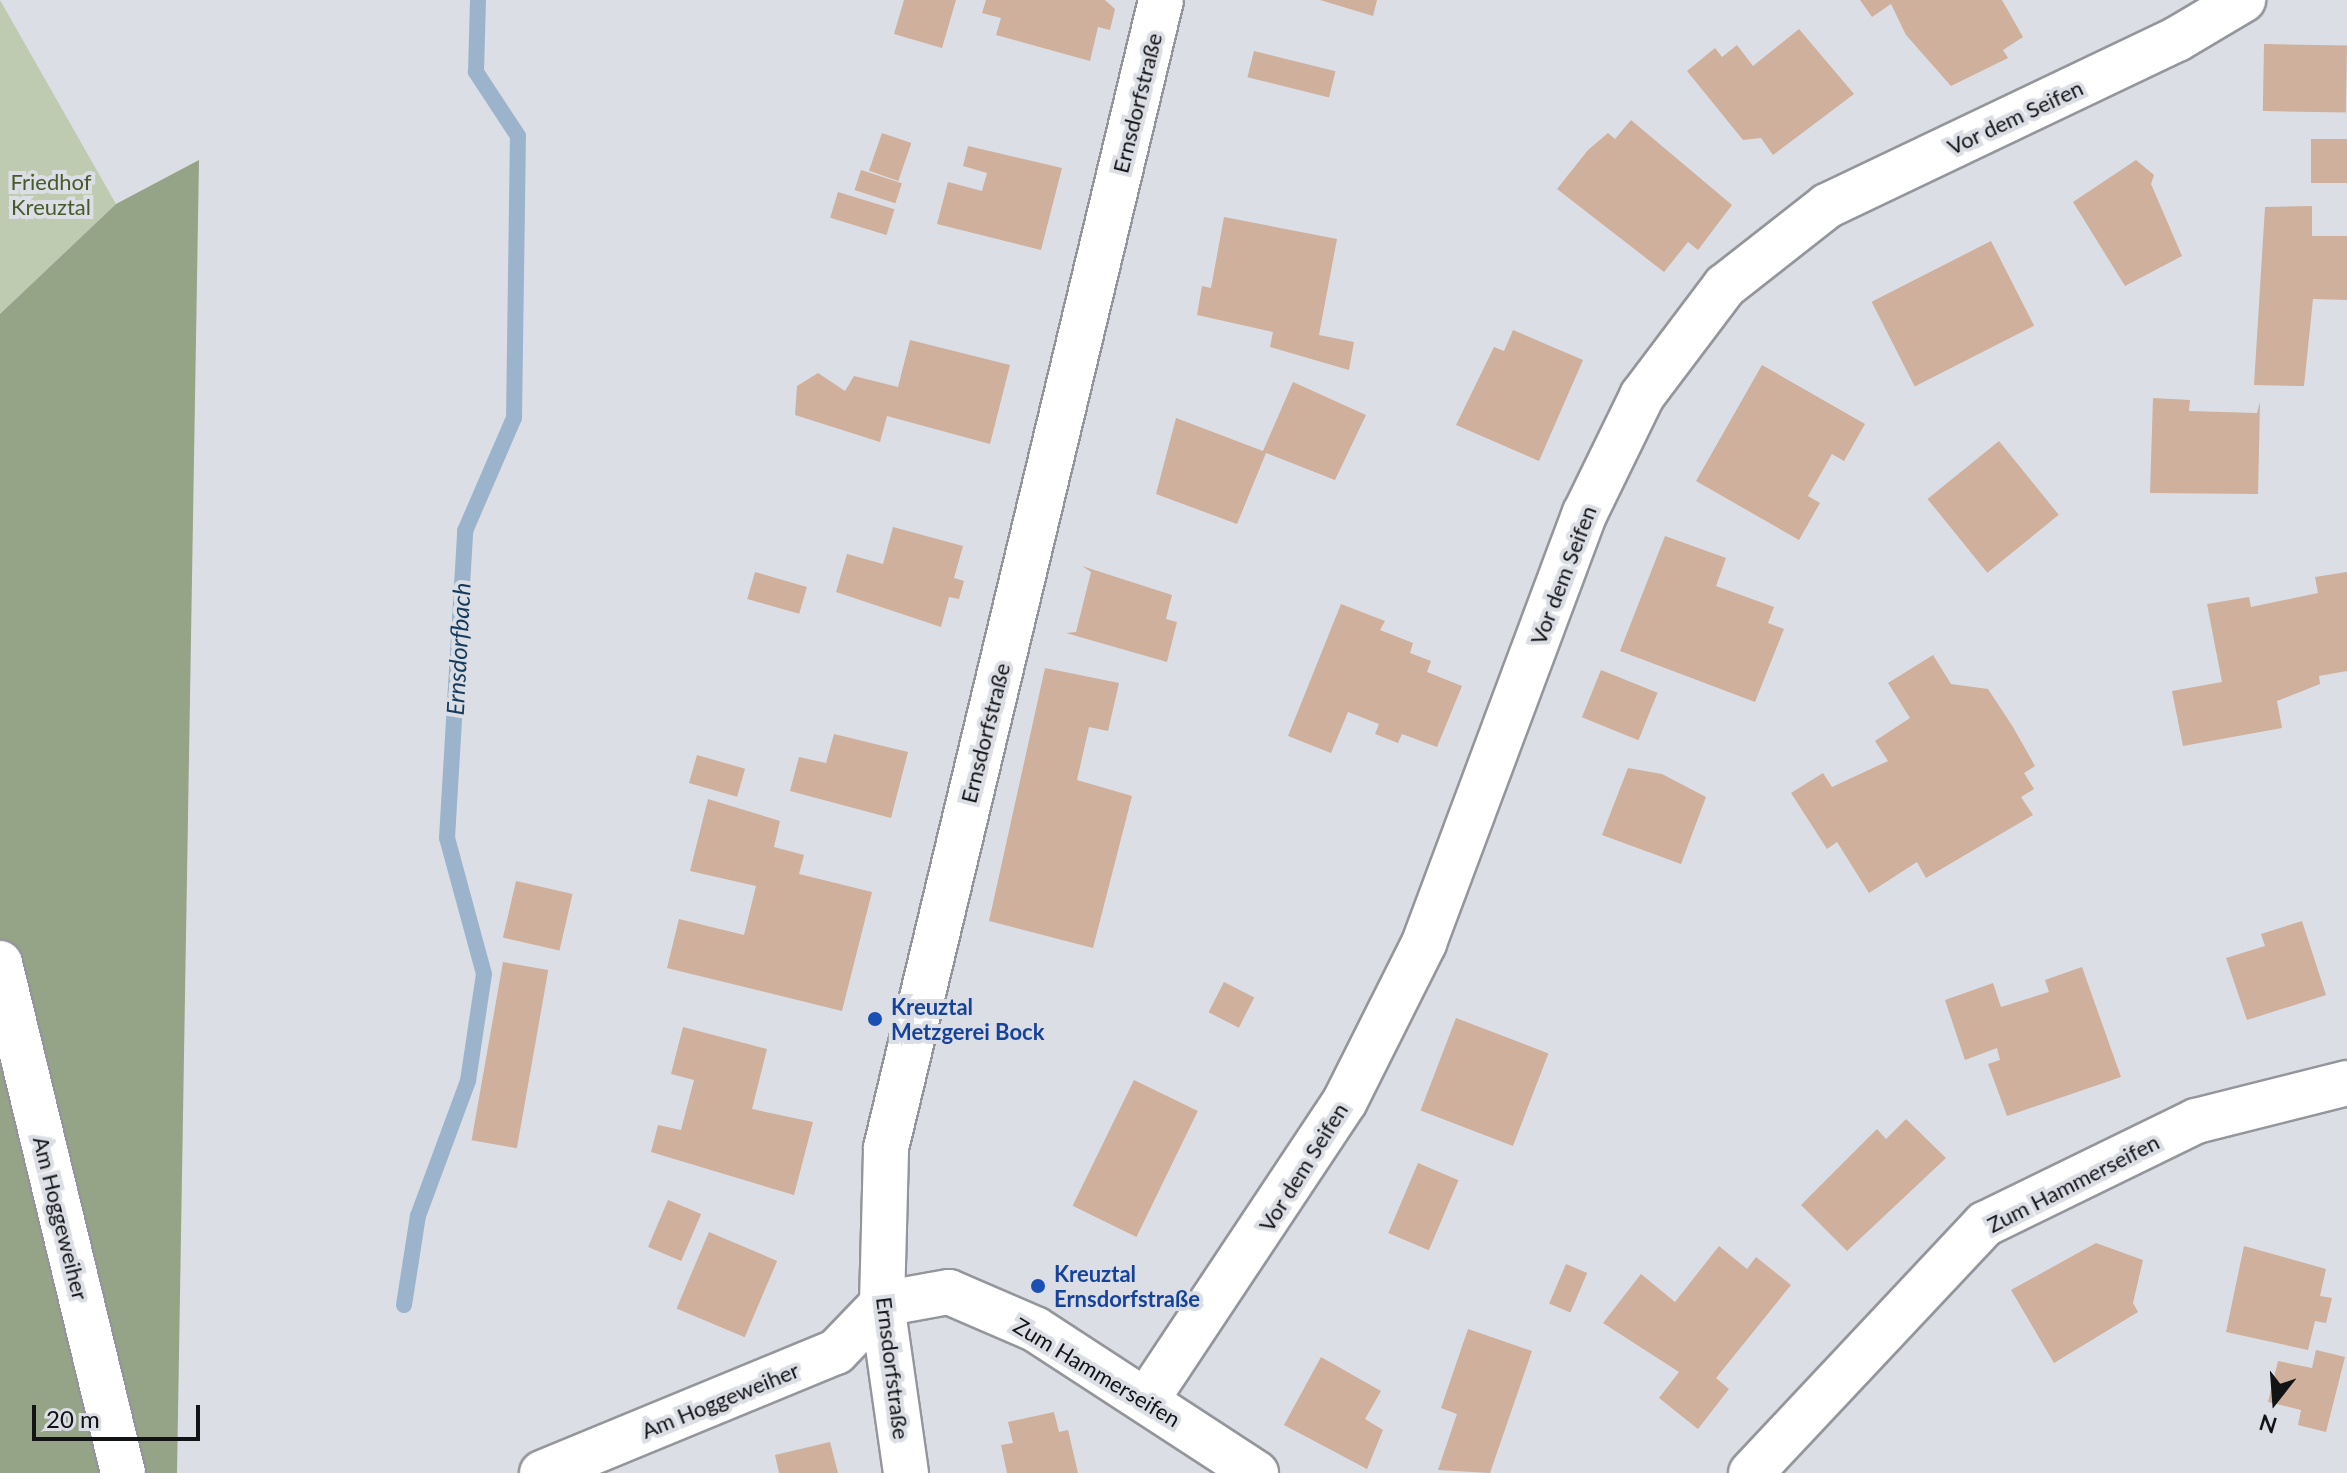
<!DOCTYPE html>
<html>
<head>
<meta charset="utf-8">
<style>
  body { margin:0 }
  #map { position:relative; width:2347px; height:1473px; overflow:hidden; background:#dcdee5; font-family:Lato,sans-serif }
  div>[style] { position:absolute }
  .green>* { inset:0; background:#becbb0 }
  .forest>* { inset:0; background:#95a386 }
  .stream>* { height:16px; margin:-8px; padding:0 8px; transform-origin:8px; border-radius:8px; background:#9bb4cc }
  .building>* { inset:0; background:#ceb09c; transform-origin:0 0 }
  .roads { filter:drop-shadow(2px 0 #94969c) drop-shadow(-2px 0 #94969c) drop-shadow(0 2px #94969c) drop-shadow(0 -2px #94969c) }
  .minor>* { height:44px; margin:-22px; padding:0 22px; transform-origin:22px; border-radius:22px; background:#fff }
  .dots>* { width:22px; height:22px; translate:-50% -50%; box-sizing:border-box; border:4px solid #dcdee5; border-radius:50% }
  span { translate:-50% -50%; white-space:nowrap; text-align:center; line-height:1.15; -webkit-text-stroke:8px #dcdee5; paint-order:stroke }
  .street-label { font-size:22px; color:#121315 }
  .park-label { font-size:22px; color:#465a2b }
  .transit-label { font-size:22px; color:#164399; font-weight:700 }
  .left { translate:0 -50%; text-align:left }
  .water-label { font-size:24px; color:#133a5c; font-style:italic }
  .north { position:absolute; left:2235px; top:1361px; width:80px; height:80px; -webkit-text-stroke:6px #dcdee5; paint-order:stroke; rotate:197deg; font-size:22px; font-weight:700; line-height:32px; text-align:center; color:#121315 }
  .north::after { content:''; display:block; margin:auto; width:28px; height:36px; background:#121315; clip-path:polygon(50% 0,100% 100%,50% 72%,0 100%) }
  .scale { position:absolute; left:32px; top:1405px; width:168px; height:36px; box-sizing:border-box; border:4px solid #121315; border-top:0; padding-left:10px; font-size:24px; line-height:28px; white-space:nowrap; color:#121315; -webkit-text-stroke:6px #dcdee5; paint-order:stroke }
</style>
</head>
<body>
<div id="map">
  <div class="green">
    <i style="clip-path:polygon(0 0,116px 204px,0 314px)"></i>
  </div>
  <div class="forest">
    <i style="clip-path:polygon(199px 160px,177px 1473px,0 1473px,0 314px,116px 204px)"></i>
  </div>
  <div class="stream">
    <i style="left:404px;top:1305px;width:90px;rotate:-81.1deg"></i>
    <i style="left:418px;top:1216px;width:144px;rotate:-69.7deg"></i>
    <i style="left:468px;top:1081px;width:108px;rotate:-81.5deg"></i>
    <i style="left:484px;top:974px;width:141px;rotate:-105.2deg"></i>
    <i style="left:447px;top:838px;width:308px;rotate:-86.6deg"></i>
    <i style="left:465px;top:531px;width:123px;rotate:-66.6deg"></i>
    <i style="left:514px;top:418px;width:282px;rotate:-89.2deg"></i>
    <i style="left:518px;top:136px;width:77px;rotate:-123.3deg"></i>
    <i style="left:476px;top:72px;width:72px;rotate:-88.4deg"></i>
  </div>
  <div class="building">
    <i style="clip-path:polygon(904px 0,956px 0,942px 48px,894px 34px)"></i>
    <i style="clip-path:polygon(986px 0,1105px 0,1115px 9px,1110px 30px,1098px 27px,1090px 61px,996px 35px,1001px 18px,982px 13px)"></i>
    <i style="clip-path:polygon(1320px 0,1377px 0,1373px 16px)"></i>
    <i style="clip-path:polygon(1860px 0,2002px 0,2023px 37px,2003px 50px,2008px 58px,1951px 86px,1906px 35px,1891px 4px,1872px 17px)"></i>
    <i style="clip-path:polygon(1799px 29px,1854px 94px,1773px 155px,1761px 138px,1743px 140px,1687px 71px,1715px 48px,1722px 57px,1737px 45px,1753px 66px)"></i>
    <i style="left:2264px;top:44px;width:83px;height:67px;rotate:1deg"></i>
    <i style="left:1254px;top:51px;width:84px;height:27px;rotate:14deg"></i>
    <i style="clip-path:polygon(1631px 120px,1732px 205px,1698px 250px,1688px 242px,1664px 272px,1557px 189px,1588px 150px,1608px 133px,1615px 139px)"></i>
    <i style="left:882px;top:133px;width:31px;height:40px;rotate:19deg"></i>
    <i style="left:2311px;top:139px;width:36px;height:44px"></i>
    <i style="clip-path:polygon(968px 146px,1062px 168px,1041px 250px,937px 224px,948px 182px,982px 191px,987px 173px,963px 166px)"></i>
    <i style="clip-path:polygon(2136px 160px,2154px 175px,2151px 184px,2182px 256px,2125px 286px,2073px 202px)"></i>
    <i style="left:861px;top:170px;width:43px;height:21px;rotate:18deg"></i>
    <i style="left:838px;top:192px;width:59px;height:27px;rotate:17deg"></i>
    <i style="clip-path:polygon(2312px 206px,2312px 236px,2347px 236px,2347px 300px,2313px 299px,2304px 386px,2254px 385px,2265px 207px)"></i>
    <i style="clip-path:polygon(1224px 217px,1337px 239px,1319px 335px,1354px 342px,1349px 370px,1270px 347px,1273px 332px,1197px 315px,1202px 286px,1211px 288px)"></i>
    <i style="left:1991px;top:241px;width:95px;height:134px;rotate:63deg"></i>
    <i style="clip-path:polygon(1513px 330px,1583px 360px,1539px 461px,1456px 425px,1494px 347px,1504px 351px)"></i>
    <i style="clip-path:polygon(910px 340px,1010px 365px,990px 444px,887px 416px,880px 442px,795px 415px,797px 386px,818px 373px,845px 391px,854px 376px,898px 387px)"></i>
    <i style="clip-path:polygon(1762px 365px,1865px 424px,1844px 461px,1832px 454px,1808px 496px,1820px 503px,1799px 540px,1696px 481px)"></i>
    <i style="clip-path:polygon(1293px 382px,1366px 415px,1335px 480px,1266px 453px,1237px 524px,1156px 494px,1176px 418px,1263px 451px)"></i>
    <i style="clip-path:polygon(2153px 398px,2190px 400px,2189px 411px,2257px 413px,2260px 402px,2258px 494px,2150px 493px)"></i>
    <i style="left:1999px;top:441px;width:95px;height:92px;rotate:51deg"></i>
    <i style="clip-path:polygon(893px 527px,963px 546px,954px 578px,964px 581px,959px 599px,949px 597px,941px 627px,836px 592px,847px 554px,883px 564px)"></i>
    <i style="clip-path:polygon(1665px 536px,1726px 558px,1716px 586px,1774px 607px,1768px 623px,1784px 629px,1755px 702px,1620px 651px)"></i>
    <i style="clip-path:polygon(1082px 566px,1172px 595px,1166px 619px,1177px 622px,1167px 662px,1066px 633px,1076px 632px,1091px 572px)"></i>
    <i style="left:755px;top:572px;width:54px;height:28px;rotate:16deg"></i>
    <i style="clip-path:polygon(2347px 572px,2347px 671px,2319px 676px,2320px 684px,2277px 701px,2282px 728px,2183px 746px,2172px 691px,2222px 682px,2207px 604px,2249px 597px,2251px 607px,2318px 593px,2315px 577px)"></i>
    <i style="clip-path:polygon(1341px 604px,1385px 621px,1380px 630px,1413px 643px,1410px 653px,1431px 661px,1427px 672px,1462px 686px,1437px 747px,1402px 734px,1398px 743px,1375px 734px,1379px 724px,1348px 712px,1331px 753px,1288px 736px)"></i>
    <i style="clip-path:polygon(1933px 655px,1951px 684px,1988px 689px,2013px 727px,2035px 766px,2024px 773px,2034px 789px,2021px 797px,2033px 815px,1926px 878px,1917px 862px,1869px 893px,1837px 842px,1827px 849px,1791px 793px,1823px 773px,1832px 787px,1888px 761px,1875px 741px,1910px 718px,1888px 683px)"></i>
    <i style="clip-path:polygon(1045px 668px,1119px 683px,1108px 731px,1089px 727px,1077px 780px,1132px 796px,1093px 948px,989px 921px)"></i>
    <i style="left:1601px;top:670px;width:61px;height:51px;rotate:22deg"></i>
    <i style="clip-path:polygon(834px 734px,908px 752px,891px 818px,790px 791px,799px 757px,826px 763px)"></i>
    <i style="left:697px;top:755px;width:50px;height:29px;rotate:16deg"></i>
    <i style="clip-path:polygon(1628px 768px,1662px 774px,1706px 797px,1681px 864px,1602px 835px)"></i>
    <i style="clip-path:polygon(708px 799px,780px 821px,774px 847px,804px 855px,799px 874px,872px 892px,842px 1011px,667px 968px,679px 919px,744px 935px,756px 886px,690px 871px)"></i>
    <i style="left:516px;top:881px;width:58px;height:58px;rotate:13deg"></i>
    <i style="clip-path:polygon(2302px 921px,2326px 995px,2247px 1020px,2226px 958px,2265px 946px,2261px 934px)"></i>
    <i style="left:503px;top:962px;width:46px;height:181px;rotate:10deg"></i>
    <i style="clip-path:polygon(2082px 967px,2121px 1077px,2007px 1116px,1988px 1064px,2000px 1060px,1997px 1048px,1965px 1060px,1945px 1000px,1993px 983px,2001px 1007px,2049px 992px,2045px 980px)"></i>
    <i style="left:1224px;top:982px;width:34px;height:34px;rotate:27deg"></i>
    <i style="left:1456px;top:1018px;width:99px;height:99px;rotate:21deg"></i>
    <i style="clip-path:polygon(683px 1027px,767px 1049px,752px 1109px,813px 1122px,794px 1195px,651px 1152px,658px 1125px,681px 1130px,694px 1080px,671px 1074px)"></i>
    <i style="left:1134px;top:1080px;width:71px;height:140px;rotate:26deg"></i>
    <i style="clip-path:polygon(1906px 1119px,1946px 1158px,1847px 1251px,1801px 1205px,1877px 1129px,1886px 1139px)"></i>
    <i style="left:1418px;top:1163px;width:44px;height:76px;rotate:23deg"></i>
    <i style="left:668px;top:1200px;width:36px;height:51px;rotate:23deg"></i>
    <i style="left:709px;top:1232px;width:74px;height:83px;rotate:23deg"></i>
    <i style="clip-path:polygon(2096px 1243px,2143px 1260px,2133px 1303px,2138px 1312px,2054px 1363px,2011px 1290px)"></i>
    <i style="clip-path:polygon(1719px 1246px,1747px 1269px,1756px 1257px,1791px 1285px,1716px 1378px,1729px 1389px,1698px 1429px,1659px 1398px,1679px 1372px,1603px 1323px,1641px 1274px,1675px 1302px)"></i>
    <i style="clip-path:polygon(2244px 1246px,2326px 1269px,2320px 1296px,2332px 1298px,2326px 1323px,2315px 1321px,2308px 1350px,2226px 1332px)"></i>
    <i style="left:1566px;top:1264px;width:23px;height:43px;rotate:23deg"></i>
    <i style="clip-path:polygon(1468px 1329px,1532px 1351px,1490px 1473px,1438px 1470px,1457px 1414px,1441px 1408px)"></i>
    <i style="clip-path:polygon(2316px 1350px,2345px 1357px,2326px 1432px,2298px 1425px,2301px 1410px,2268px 1402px,2278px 1361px,2312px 1368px)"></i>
    <i style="clip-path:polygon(1321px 1357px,1381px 1391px,1365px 1419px,1383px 1430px,1367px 1469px,1284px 1425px)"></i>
    <i style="clip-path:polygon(1054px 1412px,1059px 1432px,1068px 1430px,1078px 1473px,1007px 1473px,1001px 1445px,1013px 1443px,1008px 1422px)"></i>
    <i style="clip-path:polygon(830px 1442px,838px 1473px,779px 1473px,775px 1455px)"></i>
  </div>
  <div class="roads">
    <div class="minor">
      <i style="left:0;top:963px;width:525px;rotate:76.44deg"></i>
      <i style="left:882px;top:1304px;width:68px;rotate:-10.2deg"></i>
      <i style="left:949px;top:1292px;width:94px;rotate:23.3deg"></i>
      <i style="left:1035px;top:1329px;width:264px;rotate:33.1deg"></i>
      <i style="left:1147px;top:1399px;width:358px;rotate:-56.4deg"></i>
      <i style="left:1345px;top:1101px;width:177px;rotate:-63.4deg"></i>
      <i style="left:1424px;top:943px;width:459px;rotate:-69.5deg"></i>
      <i style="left:1585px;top:513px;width:130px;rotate:-64deg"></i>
      <i style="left:1642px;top:396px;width:138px;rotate:-53deg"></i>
      <i style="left:1725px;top:286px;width:130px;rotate:-38.1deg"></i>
      <i style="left:1827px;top:206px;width:388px;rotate:-25.5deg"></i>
      <i style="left:2177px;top:39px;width:77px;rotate:-30.6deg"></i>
      <i style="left:542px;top:1473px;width:318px;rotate:-22.4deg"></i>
      <i style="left:836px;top:1352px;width:66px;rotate:-46.2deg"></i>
      <i style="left:906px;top:1473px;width:171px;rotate:-98.1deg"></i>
      <i style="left:882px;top:1304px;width:156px;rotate:-88.5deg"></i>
      <i style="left:886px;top:1148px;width:1180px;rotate:-76.53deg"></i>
      <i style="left:1751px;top:1473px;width:342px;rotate:-46.8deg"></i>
      <i style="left:1985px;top:1224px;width:235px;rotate:-26deg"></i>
      <i style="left:2196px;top:1121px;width:156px;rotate:-14.1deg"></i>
    </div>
  </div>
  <div class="dots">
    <i style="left:875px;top:1019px;background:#1a4fb4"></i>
    <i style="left:1038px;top:1286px;background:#1a4fb4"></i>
  </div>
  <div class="street-label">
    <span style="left:1137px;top:103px;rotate:-76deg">Ernsdorfstraße</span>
    <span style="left:2015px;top:117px;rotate:-25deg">Vor dem Seifen</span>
    <span style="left:1563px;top:575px;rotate:-69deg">Vor dem Seifen</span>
    <span style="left:985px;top:733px;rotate:-76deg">Ernsdorfstraße</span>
    <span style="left:1303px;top:1167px;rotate:-58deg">Vor dem Seifen</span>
    <span style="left:2073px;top:1183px;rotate:-27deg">Zum Hammerseifen</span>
    <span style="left:61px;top:1218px;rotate:76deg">Am Hoggeweiher</span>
    <span style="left:893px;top:1368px;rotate:83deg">Ernsdorfstraße</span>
    <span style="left:1097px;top:1372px;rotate:31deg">Zum Hammerseifen</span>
    <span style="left:720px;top:1400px;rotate:-22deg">Am Hoggeweiher</span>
  </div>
  <div class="park-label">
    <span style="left:51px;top:194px">Friedhof<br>Kreuztal</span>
  </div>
  <div class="transit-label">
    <span class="left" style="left:891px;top:1019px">Kreuztal<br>Metzgerei Bock</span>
    <span class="left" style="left:1054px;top:1286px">Kreuztal<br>Ernsdorfstraße</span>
  </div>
  <div class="water-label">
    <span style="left:458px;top:649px;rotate:-87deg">Ernsdorfbach</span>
  </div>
  <div class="north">N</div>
  <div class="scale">20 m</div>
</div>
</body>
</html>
